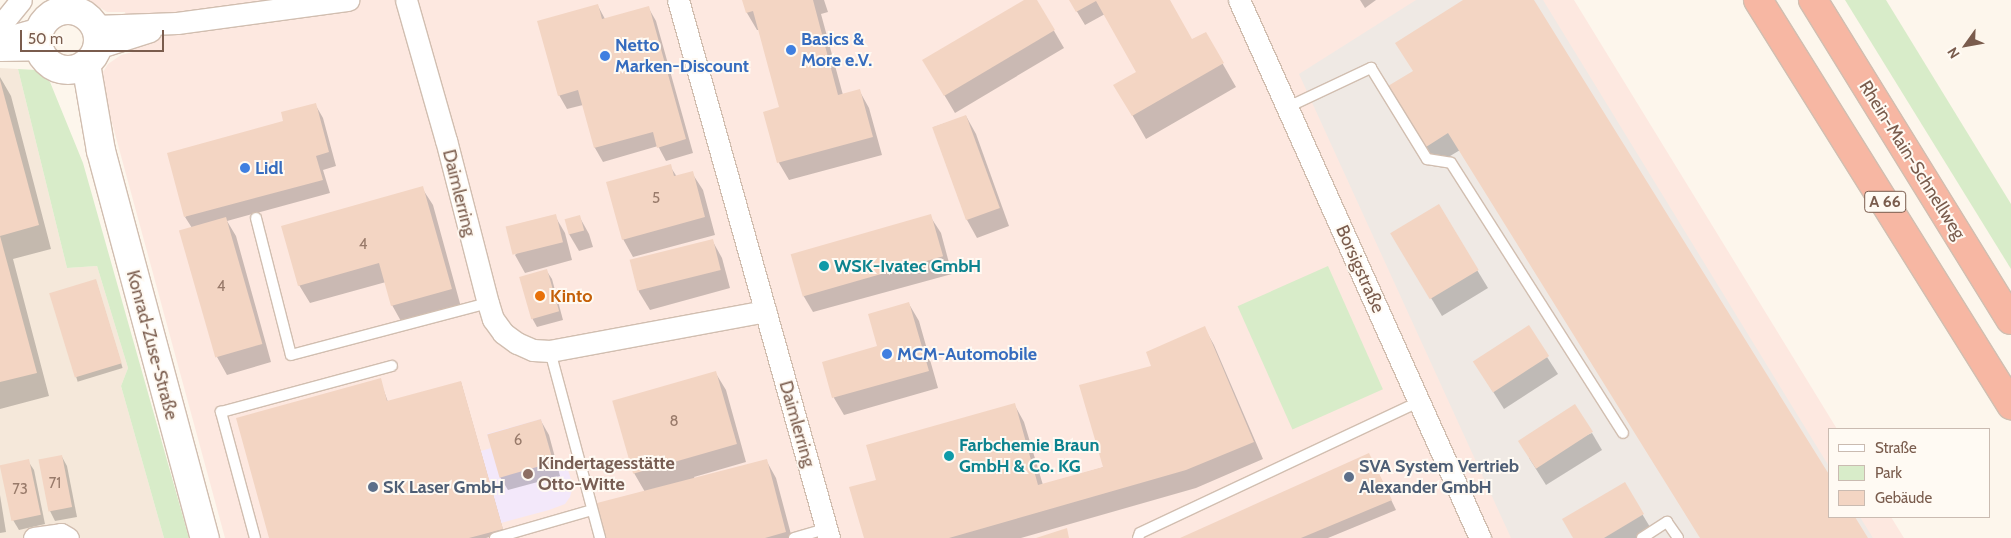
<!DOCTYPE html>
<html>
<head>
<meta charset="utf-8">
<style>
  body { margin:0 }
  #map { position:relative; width:2011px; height:538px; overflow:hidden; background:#fdf6ec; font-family:Cabin,sans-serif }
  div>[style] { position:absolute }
  .residential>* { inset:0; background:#f5e8da }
  .commercial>* { inset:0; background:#fde8e0 }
  .industrial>* { inset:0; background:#efe9e4 }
  .education>* { inset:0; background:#f3e8fa }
  .green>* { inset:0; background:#d8ecc9; transform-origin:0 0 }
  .shadow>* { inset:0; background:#0003; transform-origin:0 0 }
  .building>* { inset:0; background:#f3d5c3; transform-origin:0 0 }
  .roads { filter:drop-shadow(1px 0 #d1beb0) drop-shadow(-1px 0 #d1beb0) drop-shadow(0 1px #d1beb0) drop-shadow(0 -1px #d1beb0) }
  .lane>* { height:10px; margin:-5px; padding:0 5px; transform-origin:5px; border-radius:5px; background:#fff }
  .street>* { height:21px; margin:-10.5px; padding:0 10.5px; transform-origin:10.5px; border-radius:10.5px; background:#fff }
  .secondary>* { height:28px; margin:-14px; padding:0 14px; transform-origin:14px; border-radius:14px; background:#fff }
  .secondary>.ring { margin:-14px; padding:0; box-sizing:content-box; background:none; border:28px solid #fff; border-radius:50% }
  .highway>* { height:28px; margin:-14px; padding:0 14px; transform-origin:14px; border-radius:14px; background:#f7b7a3 }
  .dots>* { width:14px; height:14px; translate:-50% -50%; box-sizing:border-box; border:2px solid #fffaf3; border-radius:50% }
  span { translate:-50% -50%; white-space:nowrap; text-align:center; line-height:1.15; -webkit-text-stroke:4px #fffaf3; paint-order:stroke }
  .number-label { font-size:15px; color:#987a6a }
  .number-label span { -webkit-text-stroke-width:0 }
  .shield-label span { padding:1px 4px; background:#fffaf3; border:1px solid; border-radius:4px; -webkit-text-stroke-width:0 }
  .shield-label { font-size:16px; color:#7a5c4d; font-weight:700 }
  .shop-label { font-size:18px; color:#366cbe; font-weight:700 }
  .left { translate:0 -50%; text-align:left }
  .street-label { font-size:18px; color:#7a5c4d }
  .culture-label { font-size:18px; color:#0d838f; font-weight:700 }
  .food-label { font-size:18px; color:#c56008; font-weight:700 }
  .education-label { font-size:18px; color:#785e54; font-weight:700 }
  .service-label { font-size:18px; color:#4e5e75; font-weight:700 }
  .legend { position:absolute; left:1828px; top:428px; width:162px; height:90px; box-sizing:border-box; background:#fffaf3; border:1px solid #cabbb1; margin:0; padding:6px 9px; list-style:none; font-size:15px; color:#7a5c4d }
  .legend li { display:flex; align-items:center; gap:10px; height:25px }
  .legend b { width:25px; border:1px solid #cabbb1 }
  .north { position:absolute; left:1941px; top:20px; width:50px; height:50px; -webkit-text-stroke:4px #fffaf3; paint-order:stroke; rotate:238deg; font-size:14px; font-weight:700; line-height:20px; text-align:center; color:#7a5c4d }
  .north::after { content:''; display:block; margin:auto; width:18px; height:22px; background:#7a5c4d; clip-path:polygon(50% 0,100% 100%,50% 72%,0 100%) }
  .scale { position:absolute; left:20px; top:30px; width:144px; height:22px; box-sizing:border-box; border:2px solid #7a5c4d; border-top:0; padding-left:6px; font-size:15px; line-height:18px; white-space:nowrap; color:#7a5c4d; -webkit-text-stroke:4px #fffaf3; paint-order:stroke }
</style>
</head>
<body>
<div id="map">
  <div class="residential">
    <i style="clip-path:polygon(0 68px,18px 69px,67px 268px,97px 266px,128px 368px,121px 386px,164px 538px,0 538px)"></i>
  </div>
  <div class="commercial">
    <i style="clip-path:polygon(88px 0,1574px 0,1837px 429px,1830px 429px,1830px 517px,1891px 517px,1904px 538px,225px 538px,105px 97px,103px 72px,108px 64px,121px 55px,133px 52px,125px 12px,107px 12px)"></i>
  </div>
  <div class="industrial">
    <i style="clip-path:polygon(1416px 0,1543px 0,1830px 468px,1830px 517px,1860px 517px,1873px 538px,1511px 538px,1299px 74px)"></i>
  </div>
  <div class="education">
    <i style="clip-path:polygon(541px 419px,553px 462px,565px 460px,573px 486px,570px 497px,565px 504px,549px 510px,501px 523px,481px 451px,491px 448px,487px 434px)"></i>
  </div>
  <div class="green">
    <i style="clip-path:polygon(1845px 0,1886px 0,2011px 204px,2011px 269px)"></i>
    <i style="clip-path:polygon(18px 69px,36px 70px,50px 82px,83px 163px,189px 538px,164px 538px,121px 386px,128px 368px,97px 266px,67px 268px)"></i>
    <i style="left:1328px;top:266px;width:135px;height:99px;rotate:66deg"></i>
  </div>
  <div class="shadow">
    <i style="clip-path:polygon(743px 0,824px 0,828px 12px,821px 14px,843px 95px,859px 90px,869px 108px,882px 155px,789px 180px,779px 163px,765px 112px,781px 108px,759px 30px,757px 30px,747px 13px)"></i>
    <i style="clip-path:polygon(1026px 0,1036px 0,1064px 48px,955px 113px,924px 61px)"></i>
    <i style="clip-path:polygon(1070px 0,1168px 0,1192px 41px,1205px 33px,1236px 87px,1146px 139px,1115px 85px,1138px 72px,1105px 14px,1085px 25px)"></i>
    <i style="clip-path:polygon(1360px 0,1376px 0,1365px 8px)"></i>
    <i style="clip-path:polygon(1466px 0,1533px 0,1830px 517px,1854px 517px,1867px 538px,1701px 538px,1460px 150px,1437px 164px,1400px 104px,1414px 72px)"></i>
    <i style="clip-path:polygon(598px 6px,605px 19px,648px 7px,656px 21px,693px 153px,666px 161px,658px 146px,603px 162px,595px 148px,583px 105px,567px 109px,559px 95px)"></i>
    <i style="clip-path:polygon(0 77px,11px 96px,51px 249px,13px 259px,49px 396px,0 409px)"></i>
    <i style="clip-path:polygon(315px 104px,323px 118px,336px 166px,323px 170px,330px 193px,227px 221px,236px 236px,271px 362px,227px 375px,217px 357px,192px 228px,185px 217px,284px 122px)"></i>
    <i style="clip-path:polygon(966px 116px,976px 134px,1009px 226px,977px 238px,967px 220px,934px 127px)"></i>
    <i style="clip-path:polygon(670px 166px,677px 177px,692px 173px,703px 190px,715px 235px,633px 257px,623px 239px)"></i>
    <i style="clip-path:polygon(422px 188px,433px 205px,461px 307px,402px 323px,392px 305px,386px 282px,310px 303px,299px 285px)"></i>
    <i style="clip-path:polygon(1438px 206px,1488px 288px,1442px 316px,1403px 252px)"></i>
    <i style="clip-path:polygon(555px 216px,565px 233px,572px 260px,525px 273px,515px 255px)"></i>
    <i style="clip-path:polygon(579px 216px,589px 234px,593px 247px,579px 251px,569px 234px)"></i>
    <i style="clip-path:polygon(930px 216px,941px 233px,952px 274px,813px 312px,803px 295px)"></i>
    <i style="clip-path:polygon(712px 240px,722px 258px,730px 288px,650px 310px,639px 292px,631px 262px)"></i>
    <i style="clip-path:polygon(546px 270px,552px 279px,563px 320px,537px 327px,532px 318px)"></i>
    <i style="left:96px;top:281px;width:91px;height:47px;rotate:73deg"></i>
    <i style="clip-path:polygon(909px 304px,919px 321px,938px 388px,844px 415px,834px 398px,823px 363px,879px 347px)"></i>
    <i style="clip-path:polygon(1204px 327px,1214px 345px,1263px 459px,1196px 488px,1021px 538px,865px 538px,877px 480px,1014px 404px,1024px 422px,1043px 485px,1104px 467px,1153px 367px)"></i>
    <i style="clip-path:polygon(1547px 357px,1558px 374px,1504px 409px,1485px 379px)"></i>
    <i style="clip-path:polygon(715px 372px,726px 390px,746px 462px,694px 477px,695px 479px,766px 460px,776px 478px,792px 538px,608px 538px,645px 492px,634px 473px)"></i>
    <i style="clip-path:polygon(380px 380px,388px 402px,461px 382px,504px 533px,486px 538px,271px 538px)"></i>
    <i style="clip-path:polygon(541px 421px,549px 435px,560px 476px,508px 490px,500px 477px)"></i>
    <i style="clip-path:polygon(1592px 433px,1602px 450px,1546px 485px,1529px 458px)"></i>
    <i style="clip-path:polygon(62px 457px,67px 466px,77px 517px,55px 521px,50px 511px)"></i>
    <i style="clip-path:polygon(28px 461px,34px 470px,45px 524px,19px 530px,13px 520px)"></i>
    <i style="clip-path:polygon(1374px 464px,1396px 510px,1328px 538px,1183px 538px)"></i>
    <i style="clip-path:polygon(1624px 484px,1653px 532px,1644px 538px,1574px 538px)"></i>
    <i style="clip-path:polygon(0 495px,6px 532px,0 533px)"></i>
  </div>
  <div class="building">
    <i style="clip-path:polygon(742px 0,813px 0,838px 95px,860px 89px,873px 137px,777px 163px,763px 112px,779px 107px,753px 11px,746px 13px)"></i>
    <i style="clip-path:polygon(1024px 0,1037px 0,1055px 30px,944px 96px,922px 60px)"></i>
    <i style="clip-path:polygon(1069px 0,1170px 0,1192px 39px,1206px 32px,1224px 63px,1132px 116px,1113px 85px,1136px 72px,1096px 1px,1076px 12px)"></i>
    <i style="clip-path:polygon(1463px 0,1534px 0,1830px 476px,1830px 517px,1855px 517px,1868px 538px,1700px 538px,1448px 133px,1426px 147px,1388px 86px,1413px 71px,1395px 43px)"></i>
    <i style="clip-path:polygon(598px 4px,602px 19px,649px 6px,686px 139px,657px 148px,653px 132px,594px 148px,578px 90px,558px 96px,537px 21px)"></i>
    <i style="clip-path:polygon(0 80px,39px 225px,0 236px)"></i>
    <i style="clip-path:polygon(316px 103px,329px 152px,316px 156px,323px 180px,184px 217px,167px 153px,283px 121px,281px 112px)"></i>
    <i style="left:966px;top:115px;width:99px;height:36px;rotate:70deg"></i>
    <i style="clip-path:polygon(671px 164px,674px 176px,693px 171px,705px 217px,622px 240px,606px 182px)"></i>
    <i style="clip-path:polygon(423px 186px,452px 289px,391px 306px,379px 263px,298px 286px,281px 226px)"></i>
    <i style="left:1439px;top:204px;width:77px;height:57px;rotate:59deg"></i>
    <i style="left:556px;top:214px;width:29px;height:52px;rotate:76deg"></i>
    <i style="left:931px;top:214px;width:44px;height:146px;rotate:74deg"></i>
    <i style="left:580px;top:215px;width:16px;height:16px;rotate:75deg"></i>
    <i style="left:226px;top:217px;width:132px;height:49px;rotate:74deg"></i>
    <i style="clip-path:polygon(0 236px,37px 373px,0 382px)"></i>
    <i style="left:713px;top:239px;width:32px;height:86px;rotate:76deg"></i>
    <i style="left:547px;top:269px;width:44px;height:29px;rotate:74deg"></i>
    <i style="left:96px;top:279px;width:88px;height:49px;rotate:73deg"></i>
    <i style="clip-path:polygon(909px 302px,929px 371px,832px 398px,822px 362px,877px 346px,868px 314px)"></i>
    <i style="left:1529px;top:325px;width:37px;height:67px;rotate:57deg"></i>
    <i style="clip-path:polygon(1205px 326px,1254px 442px,1186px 470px,949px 538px,864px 538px,849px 487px,876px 480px,866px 445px,1015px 403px,1038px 485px,1103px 467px,1079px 385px,1151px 366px,1146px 352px)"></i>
    <i style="left:716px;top:371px;width:76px;height:108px;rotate:74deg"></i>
    <i style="clip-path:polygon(381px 378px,387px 401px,461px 381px,503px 529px,469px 538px,269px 538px,236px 418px)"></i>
    <i style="left:1575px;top:404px;width:33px;height:68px;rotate:57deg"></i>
    <i style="left:541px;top:419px;width:45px;height:56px;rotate:74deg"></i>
    <i style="clip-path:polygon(1369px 453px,1392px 500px,1301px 538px,1180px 538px)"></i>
    <i style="left:62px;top:455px;width:53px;height:24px;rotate:79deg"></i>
    <i style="left:29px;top:459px;width:57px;height:30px;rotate:78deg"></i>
    <i style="clip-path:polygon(767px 459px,786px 532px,765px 538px,606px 538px,597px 503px)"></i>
    <i style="clip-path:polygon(1625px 482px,1644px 514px,1604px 538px,1573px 538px,1562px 519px)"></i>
    <i style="clip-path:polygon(1067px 528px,1069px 538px,1036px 538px)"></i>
  </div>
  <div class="roads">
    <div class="lane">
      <i style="left:1288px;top:107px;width:92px;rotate:-25.2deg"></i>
      <i style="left:1371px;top:68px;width:107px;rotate:58.4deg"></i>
      <i style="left:1427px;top:159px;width:24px;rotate:9deg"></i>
      <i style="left:1451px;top:163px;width:320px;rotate:57.5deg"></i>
      <i style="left:256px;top:218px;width:141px;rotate:75.7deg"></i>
      <i style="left:291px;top:355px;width:204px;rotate:-14.8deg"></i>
      <i style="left:550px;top:351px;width:194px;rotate:75deg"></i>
      <i style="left:255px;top:538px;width:131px;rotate:-105.1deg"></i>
      <i style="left:221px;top:412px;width:177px;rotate:-15.1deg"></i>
      <i style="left:495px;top:538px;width:101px;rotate:-16.1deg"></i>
      <i style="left:794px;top:538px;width:33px;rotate:-16deg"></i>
      <i style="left:1138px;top:538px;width:5px;rotate:-68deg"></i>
      <i style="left:1140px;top:533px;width:308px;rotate:-25.2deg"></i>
      <i style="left:1642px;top:538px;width:30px;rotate:-33deg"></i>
      <i style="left:1667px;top:522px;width:19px;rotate:55deg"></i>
    </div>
    <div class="street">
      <i style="left:406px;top:0;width:146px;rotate:74.1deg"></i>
      <i style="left:446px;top:140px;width:168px;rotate:75.6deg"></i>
      <i style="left:488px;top:303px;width:17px;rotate:73deg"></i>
      <i style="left:493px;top:319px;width:17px;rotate:54deg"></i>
      <i style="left:503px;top:333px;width:17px;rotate:36deg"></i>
      <i style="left:517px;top:343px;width:17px;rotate:24deg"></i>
      <i style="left:533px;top:350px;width:17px;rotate:3deg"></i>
      <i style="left:550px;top:351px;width:219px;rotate:-10.5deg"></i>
      <i style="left:678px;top:0;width:559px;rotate:74.32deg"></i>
      <i style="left:1239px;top:0;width:590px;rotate:65.87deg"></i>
      <i style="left:0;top:26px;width:33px;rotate:-51deg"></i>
      <i style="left:95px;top:26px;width:82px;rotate:-2.1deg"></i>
      <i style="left:177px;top:23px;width:173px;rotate:-7.7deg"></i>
      <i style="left:0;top:39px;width:41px;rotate:-15.4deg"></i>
      <i style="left:97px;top:48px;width:56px;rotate:-17.8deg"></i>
      <i style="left:0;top:50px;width:39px;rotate:-1deg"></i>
      <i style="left:34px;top:538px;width:27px;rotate:-8deg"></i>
      <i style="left:61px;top:534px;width:8px;rotate:30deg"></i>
    </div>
    <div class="secondary">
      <i class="ring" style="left:38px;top:10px;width:32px;height:32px"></i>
      <i style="left:86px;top:64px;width:88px;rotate:80.2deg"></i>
      <i style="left:101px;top:151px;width:401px;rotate:75deg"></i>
    </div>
    <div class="highway">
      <i style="left:1758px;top:0;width:478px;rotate:58deg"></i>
      <i style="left:1813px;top:0;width:376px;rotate:58.3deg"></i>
    </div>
  </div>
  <div class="dots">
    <i style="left:791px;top:50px;background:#3f7fe0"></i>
    <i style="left:605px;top:56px;background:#3f7fe0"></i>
    <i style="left:245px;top:168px;background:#3f7fe0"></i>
    <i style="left:824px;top:266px;background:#0f9aa8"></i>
    <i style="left:540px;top:296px;background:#e8710a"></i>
    <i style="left:887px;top:354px;background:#3f7fe0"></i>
    <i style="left:949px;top:456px;background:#0f9aa8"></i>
    <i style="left:528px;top:474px;background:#8d6e63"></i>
    <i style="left:1349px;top:477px;background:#5c6f8a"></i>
    <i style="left:373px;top:487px;background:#5c6f8a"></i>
  </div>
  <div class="number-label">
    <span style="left:656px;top:199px">5</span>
    <span style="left:363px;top:245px">4</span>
    <span style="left:221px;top:287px">4</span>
    <span style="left:674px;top:422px">8</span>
    <span style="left:518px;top:441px">6</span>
    <span style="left:55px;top:484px">71</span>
    <span style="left:20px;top:490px">73</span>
  </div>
  <div class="shield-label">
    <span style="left:1885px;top:202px">A 66</span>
  </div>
  <div class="shop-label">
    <span class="left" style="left:801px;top:50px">Basics &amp;<br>More e.V.</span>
    <span class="left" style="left:615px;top:56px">Netto<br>Marken-Discount</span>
    <span class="left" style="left:255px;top:168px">Lidl</span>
    <span class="left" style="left:897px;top:354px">MCM-Automobile</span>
  </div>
  <div class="street-label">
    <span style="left:1912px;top:160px;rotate:58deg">Rhein-Main-Schnellweg</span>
    <span style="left:459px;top:193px;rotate:76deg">Daimlerring</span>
    <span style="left:1360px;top:269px;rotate:66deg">Borsigstraße</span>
    <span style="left:152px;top:345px;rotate:75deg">Konrad-Zuse-Straße</span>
    <span style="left:797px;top:424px;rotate:74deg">Daimlerring</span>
  </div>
  <div class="culture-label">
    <span class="left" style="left:834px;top:266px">WSK-Ivatec GmbH</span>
    <span class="left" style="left:959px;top:456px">Farbchemie Braun<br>GmbH &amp; Co. KG</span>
  </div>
  <div class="food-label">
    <span class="left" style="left:550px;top:296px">Kinto</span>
  </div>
  <div class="education-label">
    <span class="left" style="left:538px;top:474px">Kindertagesstätte<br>Otto-Witte</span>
  </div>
  <div class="service-label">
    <span class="left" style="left:1359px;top:477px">SVA System Vertrieb<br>Alexander GmbH</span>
    <span class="left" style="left:383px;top:487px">SK Laser GmbH</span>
  </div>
  <ul class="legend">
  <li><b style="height:6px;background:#fff"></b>Straße</li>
  <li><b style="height:14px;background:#d8ecc9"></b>Park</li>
  <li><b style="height:14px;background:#f3d5c3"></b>Gebäude</li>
  </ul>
  <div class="north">N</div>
  <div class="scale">50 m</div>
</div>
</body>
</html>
